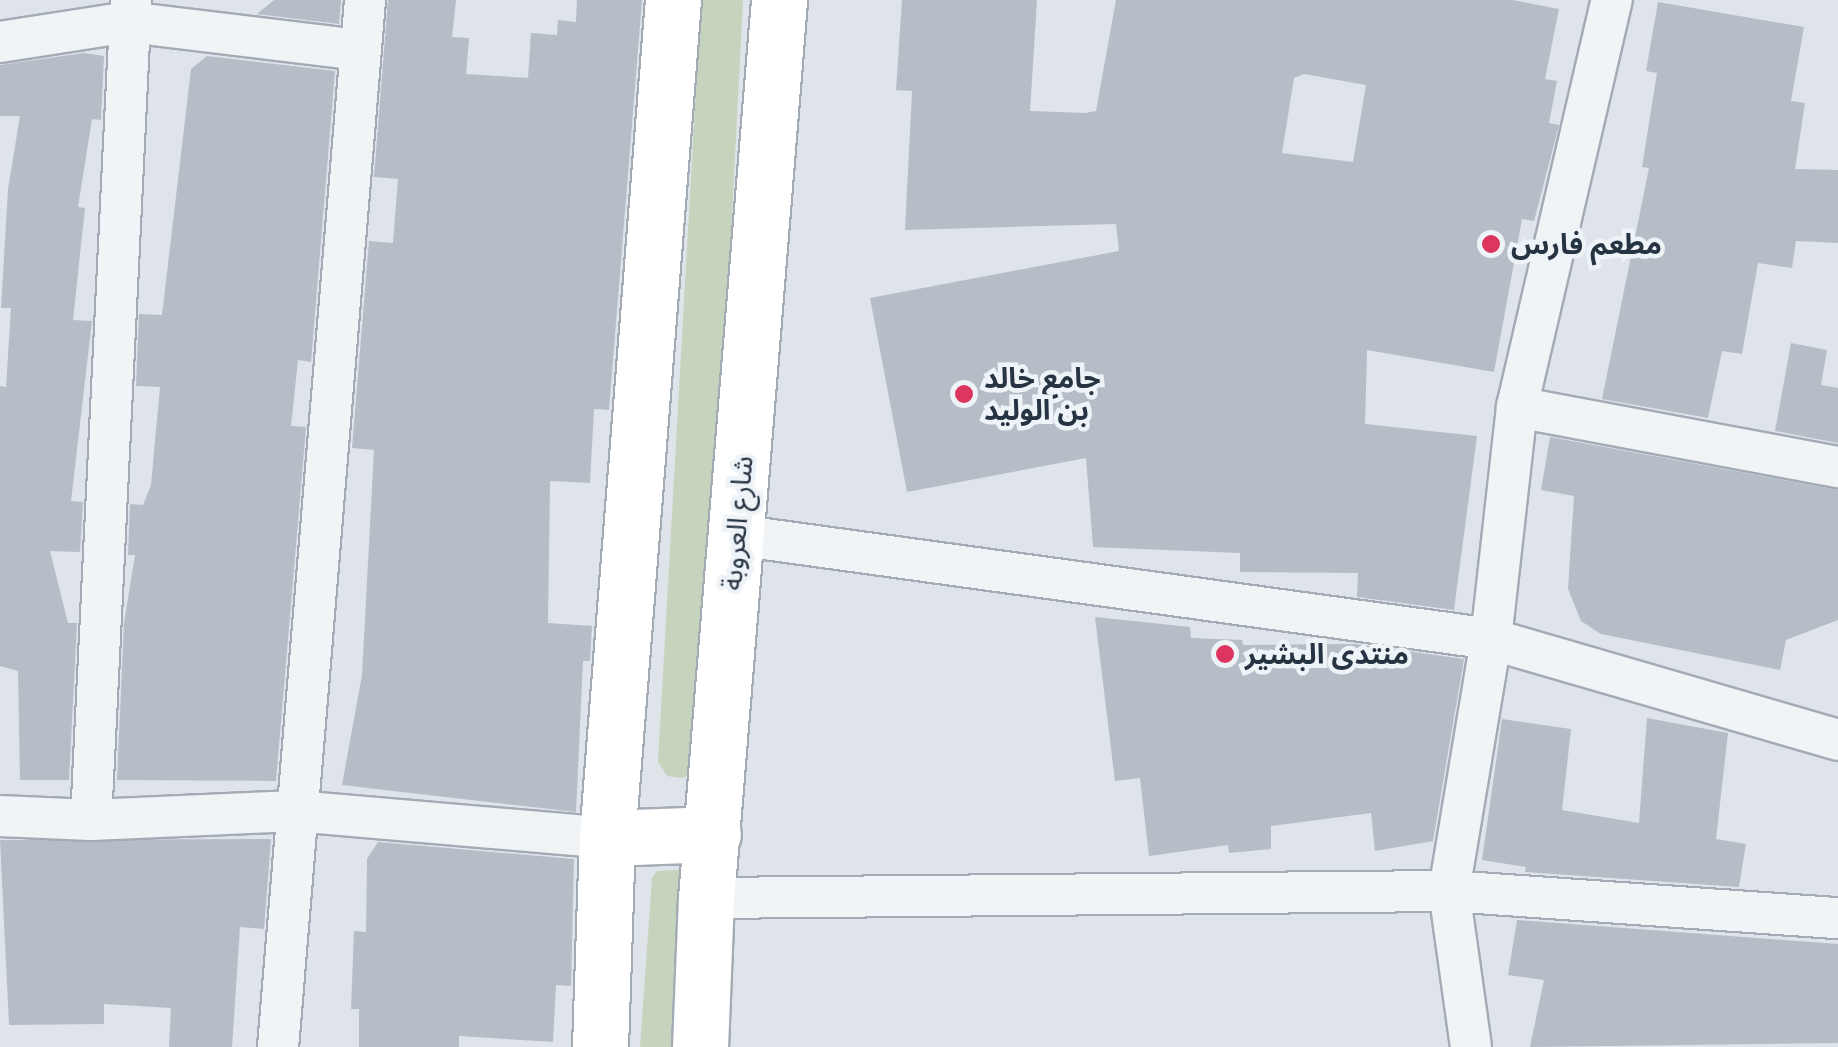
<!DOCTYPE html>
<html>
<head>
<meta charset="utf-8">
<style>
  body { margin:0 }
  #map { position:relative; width:1838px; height:1047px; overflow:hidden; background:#dee4e9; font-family:"Space Grotesk","Noto Sans Arabic",sans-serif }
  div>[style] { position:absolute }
  .green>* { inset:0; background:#c6d4be }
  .building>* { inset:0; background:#b5bdc7 }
  .roads { filter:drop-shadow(2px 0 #a3abb4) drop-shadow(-2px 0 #a3abb4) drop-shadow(0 2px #a3abb4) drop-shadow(0 -2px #a3abb4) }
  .street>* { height:40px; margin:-20px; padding:0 20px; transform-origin:20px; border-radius:20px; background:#f1f4f7 }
  .primary>* { height:55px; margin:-27.5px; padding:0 27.5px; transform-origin:27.5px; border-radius:27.5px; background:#fff }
  .dots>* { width:28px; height:28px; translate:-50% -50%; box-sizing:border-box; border:5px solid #eef3f7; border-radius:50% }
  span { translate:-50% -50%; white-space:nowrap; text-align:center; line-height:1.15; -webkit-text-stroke:9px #eef3f7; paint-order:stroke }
  .poi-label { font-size:28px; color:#263342; font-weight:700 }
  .left { translate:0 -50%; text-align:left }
  .street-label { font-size:28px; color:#263342 }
</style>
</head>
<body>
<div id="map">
  <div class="green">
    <i style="clip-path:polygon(701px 0,743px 0,704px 765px,683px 778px,667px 776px,658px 762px)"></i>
    <i style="clip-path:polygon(687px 869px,684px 1047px,640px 1047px,652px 878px,657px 871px)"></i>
  </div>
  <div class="building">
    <i style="clip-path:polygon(274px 0,341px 0,339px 24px,257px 14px)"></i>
    <i style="clip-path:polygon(388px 0,456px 0,452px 37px,469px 38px,466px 74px,528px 78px,531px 33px,557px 35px,558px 20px,576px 22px,577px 0,642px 0,609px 410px,594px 409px,590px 483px,550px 481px,548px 623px,592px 626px,590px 661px,583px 661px,576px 812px,342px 785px,362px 675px,374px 450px,352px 448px,369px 241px,393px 243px,398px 179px,374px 177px)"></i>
    <i style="clip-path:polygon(evenodd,902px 0,1037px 0,1030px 111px,1085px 113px,1096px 111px,1116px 0,1513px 0,1559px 9px,1545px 79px,1557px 81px,1549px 123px,1559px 125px,1534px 221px,1522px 219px,1494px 372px,1367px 350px,1365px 424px,1477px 436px,1454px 610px,1357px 597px,1358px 573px,1240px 572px,1240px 553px,1093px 547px,1086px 458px,907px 492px,870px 298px,1119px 251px,1116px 224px,905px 230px,912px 91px,896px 90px,902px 0,1304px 74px,1366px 85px,1353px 162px,1282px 153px,1294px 78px,1304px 74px)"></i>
    <i style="clip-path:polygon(1658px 2px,1804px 27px,1791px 101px,1805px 103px,1795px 169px,1838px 170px,1838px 243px,1796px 241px,1792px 268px,1758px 263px,1742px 354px,1722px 351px,1708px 418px,1602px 399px,1649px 168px,1642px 167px,1657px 73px,1646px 71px)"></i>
    <i style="clip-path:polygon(84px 53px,104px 56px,101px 120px,92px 119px,78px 207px,85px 208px,73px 320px,92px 321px,71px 501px,83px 502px,80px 552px,50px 551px,68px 623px,77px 623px,69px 780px,20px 780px,18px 671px,0 666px,0 386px,6px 387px,11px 308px,1px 308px,8px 189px,20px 116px,0 116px,0 65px)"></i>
    <i style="clip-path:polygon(207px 56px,335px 71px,311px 362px,298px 360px,291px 426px,306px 427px,276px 781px,117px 780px,124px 623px,135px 555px,128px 555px,130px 504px,143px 505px,151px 485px,160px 387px,136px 386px,139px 314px,162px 315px,191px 69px)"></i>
    <i style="clip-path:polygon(1791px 343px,1827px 350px,1821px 385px,1838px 388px,1838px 443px,1775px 431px)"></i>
    <i style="clip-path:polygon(1550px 437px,1838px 490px,1838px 620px,1786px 640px,1780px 670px,1601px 634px,1581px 621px,1568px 589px,1574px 496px,1541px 490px)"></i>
    <i style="clip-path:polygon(1095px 617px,1190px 627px,1191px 638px,1242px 640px,1243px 645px,1356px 644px,1464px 659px,1433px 841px,1375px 851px,1371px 813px,1271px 826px,1271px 849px,1229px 853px,1228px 845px,1149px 856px,1140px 778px,1115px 781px)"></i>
    <i style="clip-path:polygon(1647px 718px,1728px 733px,1716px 839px,1746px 844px,1739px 887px,1525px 872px,1526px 867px,1482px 860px,1502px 719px,1571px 729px,1562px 810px,1639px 823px)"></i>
    <i style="clip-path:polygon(271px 839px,264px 929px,240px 927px,232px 1047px,169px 1047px,171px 1008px,104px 1004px,104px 1024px,9px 1025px,0 840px)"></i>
    <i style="clip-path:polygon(378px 842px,574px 859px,571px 986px,556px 985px,553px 1042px,459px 1036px,459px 1047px,359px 1047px,359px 1009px,351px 1009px,354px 931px,366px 932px,367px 859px)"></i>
    <i style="clip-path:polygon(1517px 920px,1838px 944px,1838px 1043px,1530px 1047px,1544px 980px,1508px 975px)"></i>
  </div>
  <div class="roads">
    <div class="street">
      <i style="left:0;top:42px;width:130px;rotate:-8.9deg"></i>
      <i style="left:128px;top:22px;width:233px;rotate:6.9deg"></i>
      <i style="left:1517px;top:407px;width:327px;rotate:10.6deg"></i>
      <i style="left:736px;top:535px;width:762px;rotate:7.84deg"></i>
      <i style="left:1491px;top:639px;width:361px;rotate:16.2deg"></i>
      <i style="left:0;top:816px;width:91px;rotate:2.5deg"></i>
      <i style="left:91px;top:820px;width:204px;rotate:-2.5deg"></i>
      <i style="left:295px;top:811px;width:313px;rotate:4.9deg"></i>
      <i style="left:91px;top:820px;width:821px;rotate:-87.21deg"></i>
      <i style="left:706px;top:898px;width:743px;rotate:-0.54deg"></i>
      <i style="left:1449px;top:891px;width:390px;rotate:4deg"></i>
      <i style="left:278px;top:1047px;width:1051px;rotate:-85.25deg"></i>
      <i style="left:1471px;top:1047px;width:158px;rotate:-98deg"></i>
      <i style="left:1449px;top:891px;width:255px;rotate:-80.5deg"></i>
      <i style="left:1491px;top:639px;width:233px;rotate:-83.6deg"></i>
      <i style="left:1517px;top:407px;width:418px;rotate:-76.9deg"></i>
    </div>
    <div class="primary">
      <i style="left:607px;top:838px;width:106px;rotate:-2.2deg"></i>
      <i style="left:600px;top:1047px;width:209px;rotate:-88.1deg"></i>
      <i style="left:607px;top:838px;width:841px;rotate:-85.5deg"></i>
      <i style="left:700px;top:1047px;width:149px;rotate:-87.7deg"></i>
      <i style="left:706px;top:898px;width:901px;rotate:-85.35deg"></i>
    </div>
  </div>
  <div class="dots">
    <i style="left:1491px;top:244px;background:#dc3660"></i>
    <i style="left:964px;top:394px;background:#dc3660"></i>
    <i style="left:1225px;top:654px;background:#dc3660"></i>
  </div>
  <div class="poi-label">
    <span class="left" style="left:1511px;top:244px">مطعم فارس</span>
    <span class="left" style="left:984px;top:394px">جامع خالد<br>بن الوليد</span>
    <span class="left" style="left:1245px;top:654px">منتدى البشير</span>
  </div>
  <div class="street-label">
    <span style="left:737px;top:523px;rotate:-85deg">شارع العروبة</span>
  </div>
</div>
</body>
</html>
